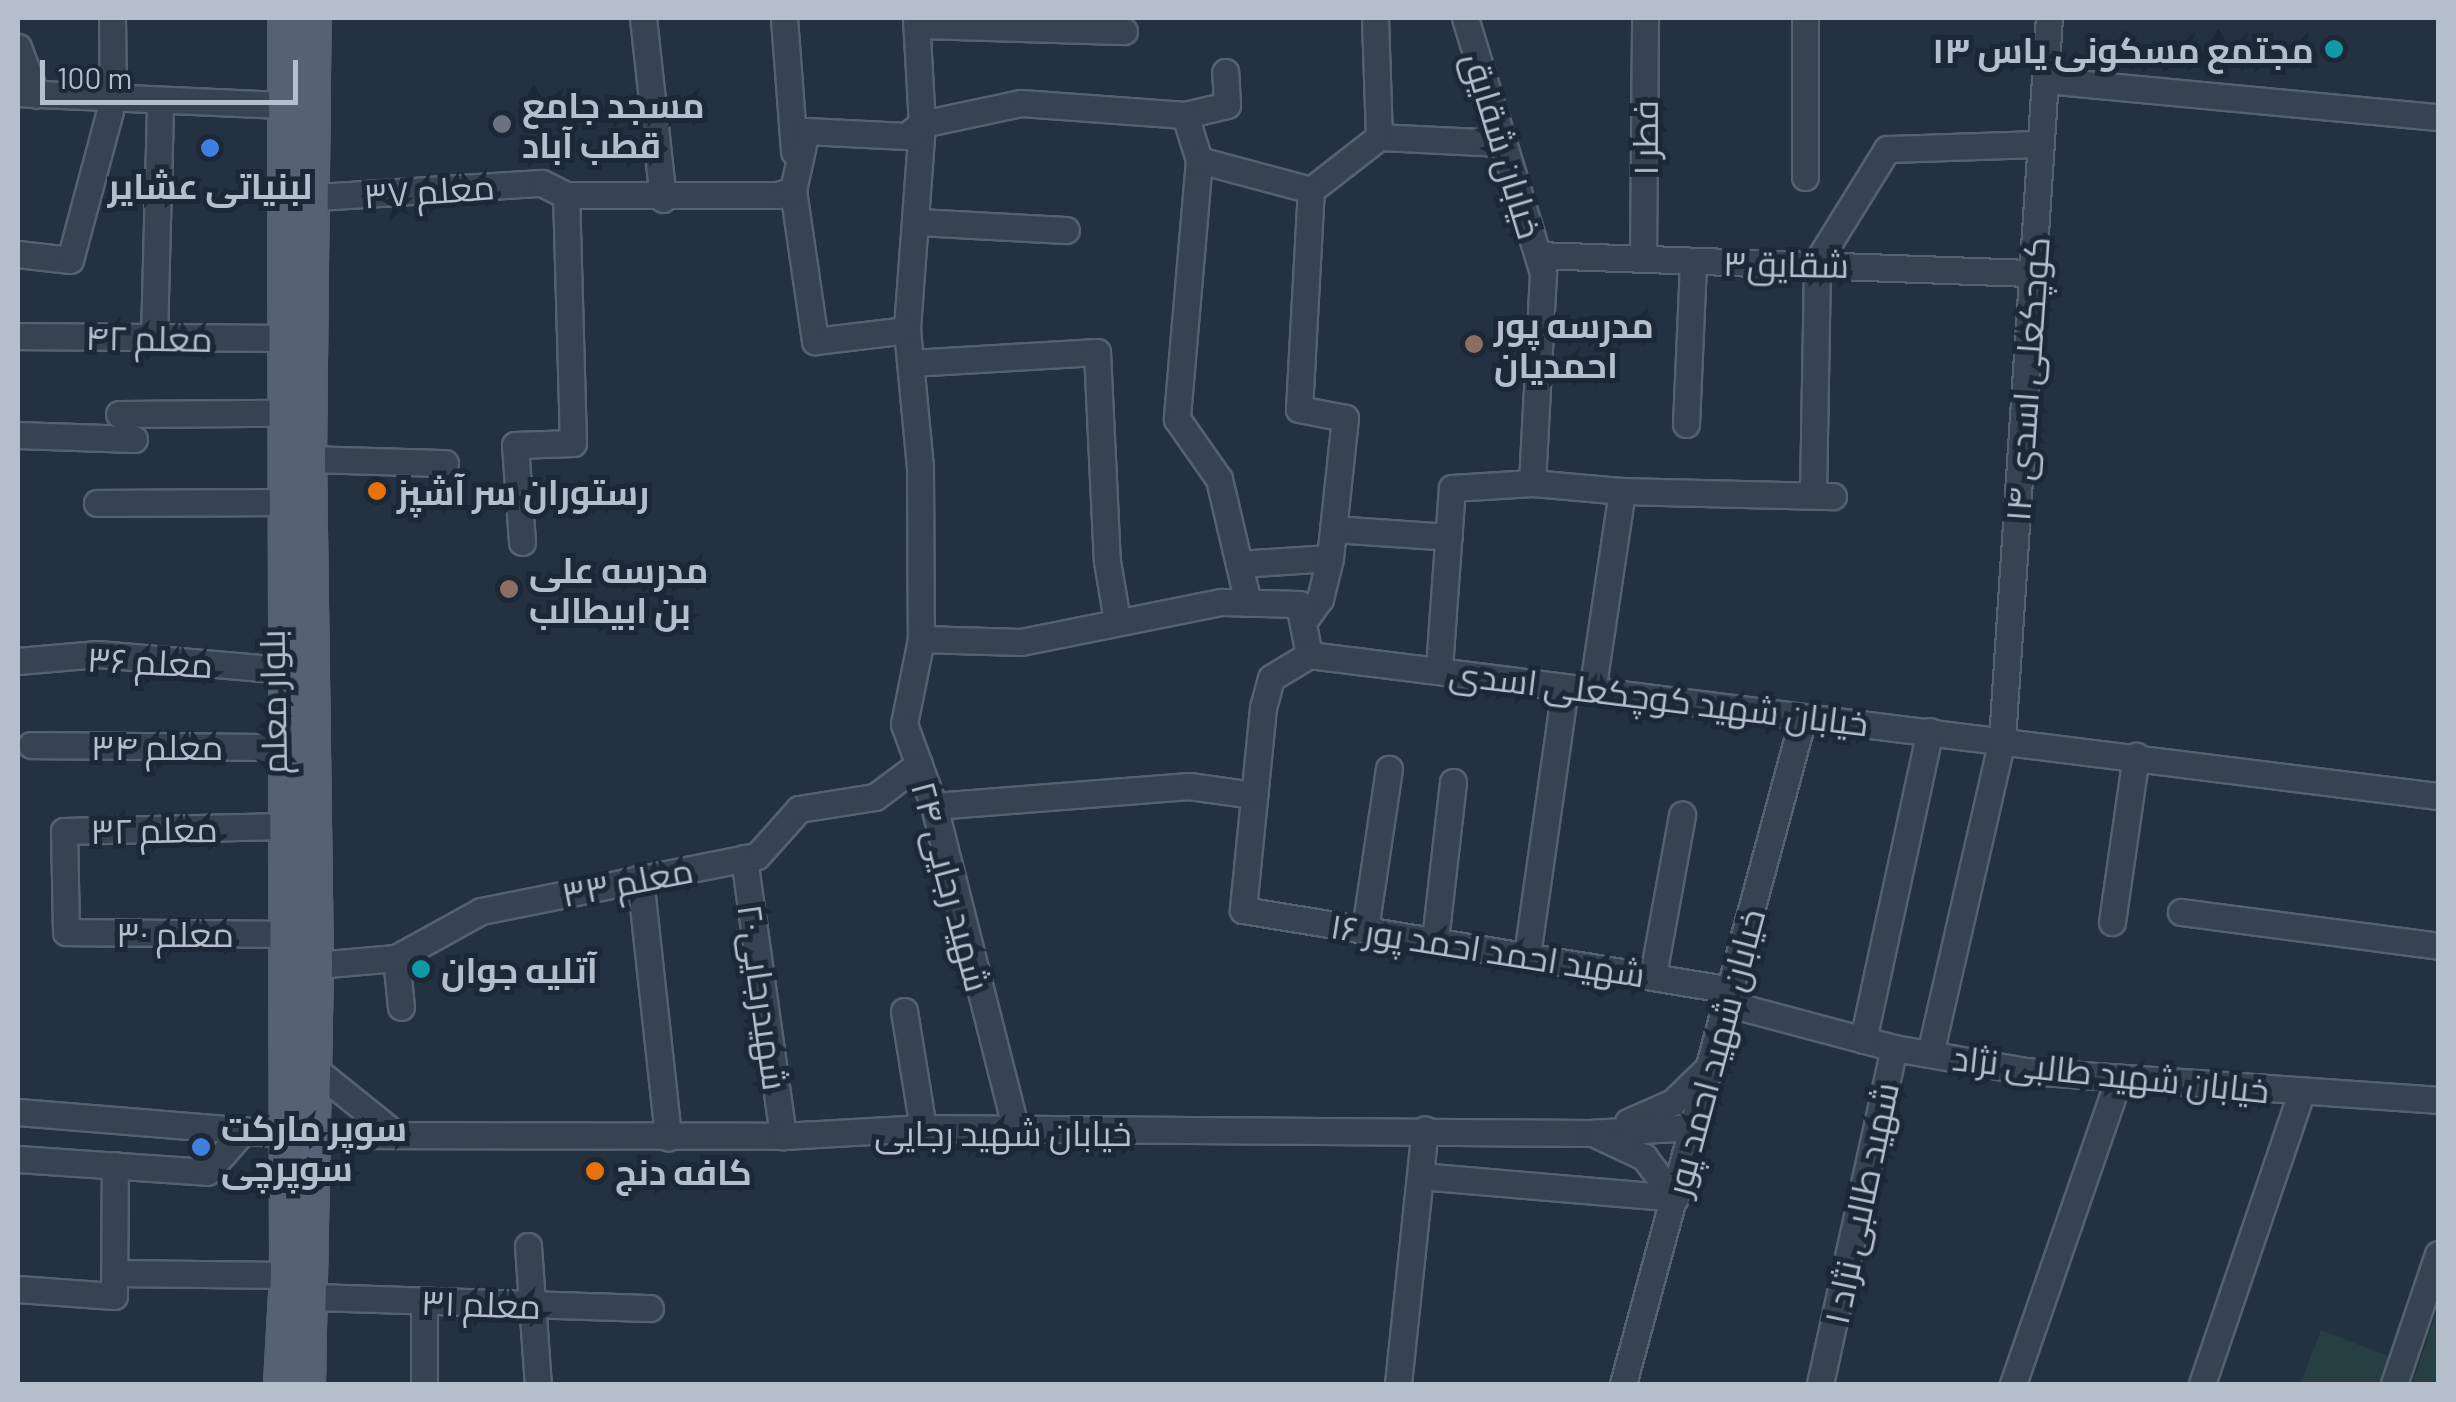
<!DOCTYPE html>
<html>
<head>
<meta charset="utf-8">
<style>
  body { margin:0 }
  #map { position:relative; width:2456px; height:1402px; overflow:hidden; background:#243141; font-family:Barlow,Cairo,sans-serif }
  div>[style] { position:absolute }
  .green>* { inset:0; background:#263f42 }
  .roads { filter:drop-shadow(2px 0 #56616e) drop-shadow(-2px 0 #56616e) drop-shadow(0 2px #56616e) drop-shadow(0 -2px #56616e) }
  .minor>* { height:25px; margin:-12.5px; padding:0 12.5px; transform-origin:12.5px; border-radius:12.5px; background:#384351 }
  .major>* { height:32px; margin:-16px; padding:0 16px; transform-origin:16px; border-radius:16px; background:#566271 }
  .dots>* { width:28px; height:28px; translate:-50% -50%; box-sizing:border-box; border:5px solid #1d2836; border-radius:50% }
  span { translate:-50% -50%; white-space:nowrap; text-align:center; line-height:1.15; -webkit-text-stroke:10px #1d2836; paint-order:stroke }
  .poi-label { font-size:35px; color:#b5becb; font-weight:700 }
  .right { translate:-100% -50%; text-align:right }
  .left { translate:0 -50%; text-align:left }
  .street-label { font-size:35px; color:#b5becb }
  .frame { position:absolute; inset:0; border:20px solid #b5becb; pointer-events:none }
  .scale { position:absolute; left:40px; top:60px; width:258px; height:45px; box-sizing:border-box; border:5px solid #b5becb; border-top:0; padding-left:12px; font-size:30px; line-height:35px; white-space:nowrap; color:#b5becb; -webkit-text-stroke:8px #1d2836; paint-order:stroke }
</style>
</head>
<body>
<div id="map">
  <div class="green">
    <i style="clip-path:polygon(2438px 1307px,2438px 1384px,2412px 1384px)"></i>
    <i style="clip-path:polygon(2321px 1330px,2390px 1357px,2381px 1384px,2300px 1384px)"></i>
  </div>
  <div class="roads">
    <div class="minor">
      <i style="left:643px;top:18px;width:182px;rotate:83.7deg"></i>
      <i style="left:784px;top:18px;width:134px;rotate:85.7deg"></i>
      <i style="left:916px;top:18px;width:106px;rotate:86.8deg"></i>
      <i style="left:922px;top:124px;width:207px;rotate:94.2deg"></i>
      <i style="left:907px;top:330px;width:138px;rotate:84.6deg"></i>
      <i style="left:920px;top:467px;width:172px;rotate:89.7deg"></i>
      <i style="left:921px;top:639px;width:87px;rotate:101.3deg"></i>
      <i style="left:904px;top:724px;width:87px;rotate:69.9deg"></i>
      <i style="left:934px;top:806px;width:337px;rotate:75.8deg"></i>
      <i style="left:1375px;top:18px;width:119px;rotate:88.1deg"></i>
      <i style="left:918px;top:25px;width:206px;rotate:1.7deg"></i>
      <i style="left:18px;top:47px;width:51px;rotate:69.4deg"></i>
      <i style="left:2045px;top:80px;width:395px;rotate:5.4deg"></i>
      <i style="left:18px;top:93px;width:268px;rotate:2.6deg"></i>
      <i style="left:1185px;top:115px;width:43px;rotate:-13.4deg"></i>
      <i style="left:1227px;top:105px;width:33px;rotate:-93deg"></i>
      <i style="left:1379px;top:137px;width:124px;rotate:2.8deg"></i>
      <i style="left:1199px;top:160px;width:260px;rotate:94.9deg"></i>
      <i style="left:1177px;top:419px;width:73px;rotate:55deg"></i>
      <i style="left:1219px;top:479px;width:127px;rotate:76.8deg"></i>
      <i style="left:1805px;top:177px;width:159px;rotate:-90deg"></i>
      <i style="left:793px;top:190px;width:153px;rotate:81.7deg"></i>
      <i style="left:815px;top:341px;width:93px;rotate:-6.8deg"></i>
      <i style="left:317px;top:197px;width:225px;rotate:-3.6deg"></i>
      <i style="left:542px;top:183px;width:27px;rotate:27deg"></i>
      <i style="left:566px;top:195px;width:212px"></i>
      <i style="left:778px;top:195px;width:16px;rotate:-18deg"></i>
      <i style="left:793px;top:190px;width:60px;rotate:-77.6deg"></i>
      <i style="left:806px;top:131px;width:100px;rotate:2.9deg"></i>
      <i style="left:906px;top:136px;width:20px;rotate:-37deg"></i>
      <i style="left:922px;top:124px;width:101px;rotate:-12deg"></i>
      <i style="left:1021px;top:103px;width:164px;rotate:4.2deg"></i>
      <i style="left:1185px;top:115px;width:47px;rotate:72.7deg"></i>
      <i style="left:1199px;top:160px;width:116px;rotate:15deg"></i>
      <i style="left:1311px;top:190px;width:86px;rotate:-37.9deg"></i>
      <i style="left:917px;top:222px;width:149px;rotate:3.1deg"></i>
      <i style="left:18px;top:254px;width:52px;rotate:6.6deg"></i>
      <i style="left:70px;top:260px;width:167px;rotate:-75deg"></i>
      <i style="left:113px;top:99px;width:81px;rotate:-90.7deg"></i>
      <i style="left:1538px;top:255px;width:496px;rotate:2.1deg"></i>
      <i style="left:1643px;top:259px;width:241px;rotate:-89.5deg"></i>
      <i style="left:18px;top:336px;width:263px;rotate:0.4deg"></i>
      <i style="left:154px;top:337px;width:236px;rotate:-88.5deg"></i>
      <i style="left:911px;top:363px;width:186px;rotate:-3.4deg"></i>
      <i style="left:1097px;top:352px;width:209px;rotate:87.3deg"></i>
      <i style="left:1107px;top:561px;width:61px;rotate:80.5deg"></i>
      <i style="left:119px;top:414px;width:163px;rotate:-0.4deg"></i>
      <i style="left:1686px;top:424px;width:163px;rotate:-87.5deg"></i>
      <i style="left:18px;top:435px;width:116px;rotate:2deg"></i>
      <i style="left:309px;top:459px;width:136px;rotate:1.7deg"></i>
      <i style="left:1532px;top:483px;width:90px;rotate:5.1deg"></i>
      <i style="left:1622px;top:491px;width:202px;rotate:98.5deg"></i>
      <i style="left:1622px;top:491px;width:211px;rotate:1.4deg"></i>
      <i style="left:1813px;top:495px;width:233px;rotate:-89deg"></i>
      <i style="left:1817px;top:262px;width:133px;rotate:-58.2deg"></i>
      <i style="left:1887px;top:149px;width:154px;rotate:-1.9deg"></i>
      <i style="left:97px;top:503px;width:185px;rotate:-0.3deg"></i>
      <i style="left:1333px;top:529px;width:116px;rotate:3.9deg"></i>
      <i style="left:522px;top:542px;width:97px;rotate:-94.1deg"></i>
      <i style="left:515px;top:445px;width:58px;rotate:-2deg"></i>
      <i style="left:573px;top:443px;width:248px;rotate:-91.6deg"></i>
      <i style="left:1239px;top:564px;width:91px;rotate:-3.8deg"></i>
      <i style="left:1303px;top:622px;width:29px;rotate:-54deg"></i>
      <i style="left:1320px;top:599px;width:42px;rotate:-76.3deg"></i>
      <i style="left:1330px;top:558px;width:141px;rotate:-83.9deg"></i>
      <i style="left:1345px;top:418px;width:47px;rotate:-168.9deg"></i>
      <i style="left:1299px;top:409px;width:219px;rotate:-86.9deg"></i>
      <i style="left:921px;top:639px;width:100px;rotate:1.7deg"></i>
      <i style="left:1021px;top:642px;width:205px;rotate:-11.3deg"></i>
      <i style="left:1222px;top:602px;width:77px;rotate:1.5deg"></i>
      <i style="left:1299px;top:604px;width:52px;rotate:78.9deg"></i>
      <i style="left:1309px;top:655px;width:1138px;rotate:7.12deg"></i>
      <i style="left:1309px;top:655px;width:44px;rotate:148.8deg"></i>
      <i style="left:1271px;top:678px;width:31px;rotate:105deg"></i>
      <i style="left:1263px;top:708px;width:203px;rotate:95.7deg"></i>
      <i style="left:1243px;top:910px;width:496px;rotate:9.3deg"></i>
      <i style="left:18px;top:661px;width:80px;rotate:-5deg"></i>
      <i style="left:98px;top:654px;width:186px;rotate:4.9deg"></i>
      <i style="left:1439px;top:668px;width:180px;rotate:-85.9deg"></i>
      <i style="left:1452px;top:488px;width:80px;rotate:-3.6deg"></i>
      <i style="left:1532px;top:483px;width:210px;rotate:-87deg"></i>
      <i style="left:1543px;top:273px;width:267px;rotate:-107deg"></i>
      <i style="left:31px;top:745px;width:253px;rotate:0.5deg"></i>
      <i style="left:934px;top:806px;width:256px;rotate:-4.5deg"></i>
      <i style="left:1189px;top:786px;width:66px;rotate:7.9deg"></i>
      <i style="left:744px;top:858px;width:281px;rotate:82deg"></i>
      <i style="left:640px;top:878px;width:261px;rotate:83.8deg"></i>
      <i style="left:2181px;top:912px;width:259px;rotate:7.5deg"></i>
      <i style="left:2112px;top:922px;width:168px;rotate:-81.8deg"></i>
      <i style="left:1365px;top:929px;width:162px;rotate:-81.5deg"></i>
      <i style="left:284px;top:934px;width:218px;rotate:-179.5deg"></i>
      <i style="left:66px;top:932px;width:101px;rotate:-91.1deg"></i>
      <i style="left:64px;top:831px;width:221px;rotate:-1.3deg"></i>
      <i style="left:1435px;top:940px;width:159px;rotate:-83.5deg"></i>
      <i style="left:1527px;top:955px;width:269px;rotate:-81.9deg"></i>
      <i style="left:396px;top:958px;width:49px;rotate:84.2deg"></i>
      <i style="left:316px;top:965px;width:80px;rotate:-5deg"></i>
      <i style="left:396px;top:958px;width:97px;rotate:-28.9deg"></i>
      <i style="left:481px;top:911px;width:281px;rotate:-11.3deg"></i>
      <i style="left:757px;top:856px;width:63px;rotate:-48.2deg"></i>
      <i style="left:799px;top:809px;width:77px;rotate:-9deg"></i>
      <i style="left:875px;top:797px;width:55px;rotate:-36.9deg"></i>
      <i style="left:1653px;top:975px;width:163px;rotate:-79.7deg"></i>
      <i style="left:1729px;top:1004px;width:171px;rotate:14.9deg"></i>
      <i style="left:1894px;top:1048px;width:134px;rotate:9.9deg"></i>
      <i style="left:2026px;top:1071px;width:413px;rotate:4deg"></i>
      <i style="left:904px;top:1011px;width:119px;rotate:80.8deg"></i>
      <i style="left:1863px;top:1040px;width:316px;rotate:-77.8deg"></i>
      <i style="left:1930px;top:1054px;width:322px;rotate:-77.1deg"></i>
      <i style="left:2002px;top:740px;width:724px;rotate:-86.28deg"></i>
      <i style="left:312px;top:1067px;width:107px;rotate:38.9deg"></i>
      <i style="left:18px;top:1112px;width:269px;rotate:4.7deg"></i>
      <i style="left:1628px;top:1122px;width:49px;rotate:-24deg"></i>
      <i style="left:1673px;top:1102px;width:50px;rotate:-44.2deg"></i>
      <i style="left:313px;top:1135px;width:470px;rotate:0.1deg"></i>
      <i style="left:783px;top:1136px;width:140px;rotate:-3.3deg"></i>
      <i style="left:923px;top:1128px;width:666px;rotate:0.43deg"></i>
      <i style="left:1589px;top:1133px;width:105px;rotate:-3.3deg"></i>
      <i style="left:1599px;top:1136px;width:50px;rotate:25deg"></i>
      <i style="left:1644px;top:1157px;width:51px;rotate:52.9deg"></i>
      <i style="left:18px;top:1159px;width:189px;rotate:3.9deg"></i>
      <i style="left:207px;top:1172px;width:56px;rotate:-48.6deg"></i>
      <i style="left:1420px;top:1176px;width:256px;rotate:4.9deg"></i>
      <i style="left:528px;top:1246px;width:138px;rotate:85.9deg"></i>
      <i style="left:114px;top:1273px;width:173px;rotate:0.7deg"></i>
      <i style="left:18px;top:1289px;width:96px;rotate:4.2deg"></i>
      <i style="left:114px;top:1296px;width:131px;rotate:-89.6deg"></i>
      <i style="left:313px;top:1297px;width:337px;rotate:1.9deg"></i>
      <i style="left:424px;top:1384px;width:83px;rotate:-90deg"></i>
      <i style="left:1398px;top:1384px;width:256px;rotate:-84deg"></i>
      <i style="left:1623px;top:1384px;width:690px;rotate:-74.88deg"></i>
      <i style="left:1820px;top:1384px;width:344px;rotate:-77.6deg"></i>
      <i style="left:2013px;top:1384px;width:324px;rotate:-70.9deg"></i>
      <i style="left:2202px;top:1384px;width:310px;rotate:-71.2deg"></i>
      <i style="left:2394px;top:1384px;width:137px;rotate:-71.3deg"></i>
    </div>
    <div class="major">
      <i style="left:281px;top:1384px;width:109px;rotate:-86.8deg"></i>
      <i style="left:287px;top:1275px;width:1257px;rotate:-90.09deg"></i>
      <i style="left:308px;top:1384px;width:419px;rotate:-88.9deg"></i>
      <i style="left:316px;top:965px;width:506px;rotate:-90.79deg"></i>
      <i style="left:309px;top:459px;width:441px;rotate:-89.4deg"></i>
    </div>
  </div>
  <div class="dots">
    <i style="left:2334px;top:49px;background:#0f9aa8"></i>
    <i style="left:502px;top:124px;background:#6b7280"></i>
    <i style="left:210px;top:148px;background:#3f7fe0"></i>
    <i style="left:1474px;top:344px;background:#8d6e63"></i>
    <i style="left:377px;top:491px;background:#e8710a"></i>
    <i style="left:509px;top:589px;background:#8d6e63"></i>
    <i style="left:421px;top:969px;background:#0f9aa8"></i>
    <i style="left:201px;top:1147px;background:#3f7fe0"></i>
    <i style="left:595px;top:1171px;background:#e8710a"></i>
  </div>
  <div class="poi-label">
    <span class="right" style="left:2314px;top:49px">مجتمع مسکونی یاس ۱۳</span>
    <span class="left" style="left:522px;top:124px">مسجد جامع<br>قطب آباد</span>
    <span style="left:210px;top:185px">لبنیاتی عشایر</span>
    <span class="left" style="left:1494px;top:344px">مدرسه پور<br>احمدیان</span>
    <span class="left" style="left:397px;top:491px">رستوران سر آشپز</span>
    <span class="left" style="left:529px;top:589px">مدرسه علی<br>بن ابیطالب</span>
    <span class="left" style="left:441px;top:969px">آتلیه جوان</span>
    <span class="left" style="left:221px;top:1147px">سوپر مارکت<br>سوپرچی</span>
    <span class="left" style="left:615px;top:1171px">کافه دنج</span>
  </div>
  <div class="street-label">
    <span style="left:1644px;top:138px;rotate:-90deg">فطر ۱</span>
    <span style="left:1504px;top:145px;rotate:73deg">خیابان شقایق</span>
    <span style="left:429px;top:190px;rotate:-4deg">معلم ۳۷</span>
    <span style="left:1786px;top:263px;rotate:1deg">شقایق۳</span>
    <span style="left:149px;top:337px;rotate:1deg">معلم ۴۲</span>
    <span style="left:2026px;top:379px;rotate:-86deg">کوچکعلی اسدی ۱۴</span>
    <span style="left:150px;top:661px;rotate:3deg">معلم ۳۶</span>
    <span style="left:1659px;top:697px;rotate:7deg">خیابان شهید کوچکعلی اسدی</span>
    <span style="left:272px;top:702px;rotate:-91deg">بلوار معلم</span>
    <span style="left:157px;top:746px">معلم ۳۴</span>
    <span style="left:154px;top:829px;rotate:-1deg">معلم ۳۲</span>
    <span style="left:627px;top:881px;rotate:-11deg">معلم ۳۳</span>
    <span style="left:952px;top:886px;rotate:75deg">شهید رجایی ۲۴</span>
    <span style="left:175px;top:933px">معلم ۳۰</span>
    <span style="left:1488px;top:949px;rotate:9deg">شهید احمد احمد پور ۱۶</span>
    <span style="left:764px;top:997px;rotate:82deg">شهیدرجایی۲۰</span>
    <span style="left:1714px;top:1052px;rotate:-75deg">خیابان شهید احمد پور</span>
    <span style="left:2111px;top:1073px;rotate:6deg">خیابان شهید طالبی نژاد</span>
    <span style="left:1003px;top:1132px">خیابان شهید رجایی</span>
    <span style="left:1860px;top:1203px;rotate:-78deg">شهید طالبی نژاد ۱</span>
    <span style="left:481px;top:1303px;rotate:2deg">معلم ۳۱</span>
  </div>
  <div class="frame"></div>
  <div class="scale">100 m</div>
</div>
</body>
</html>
